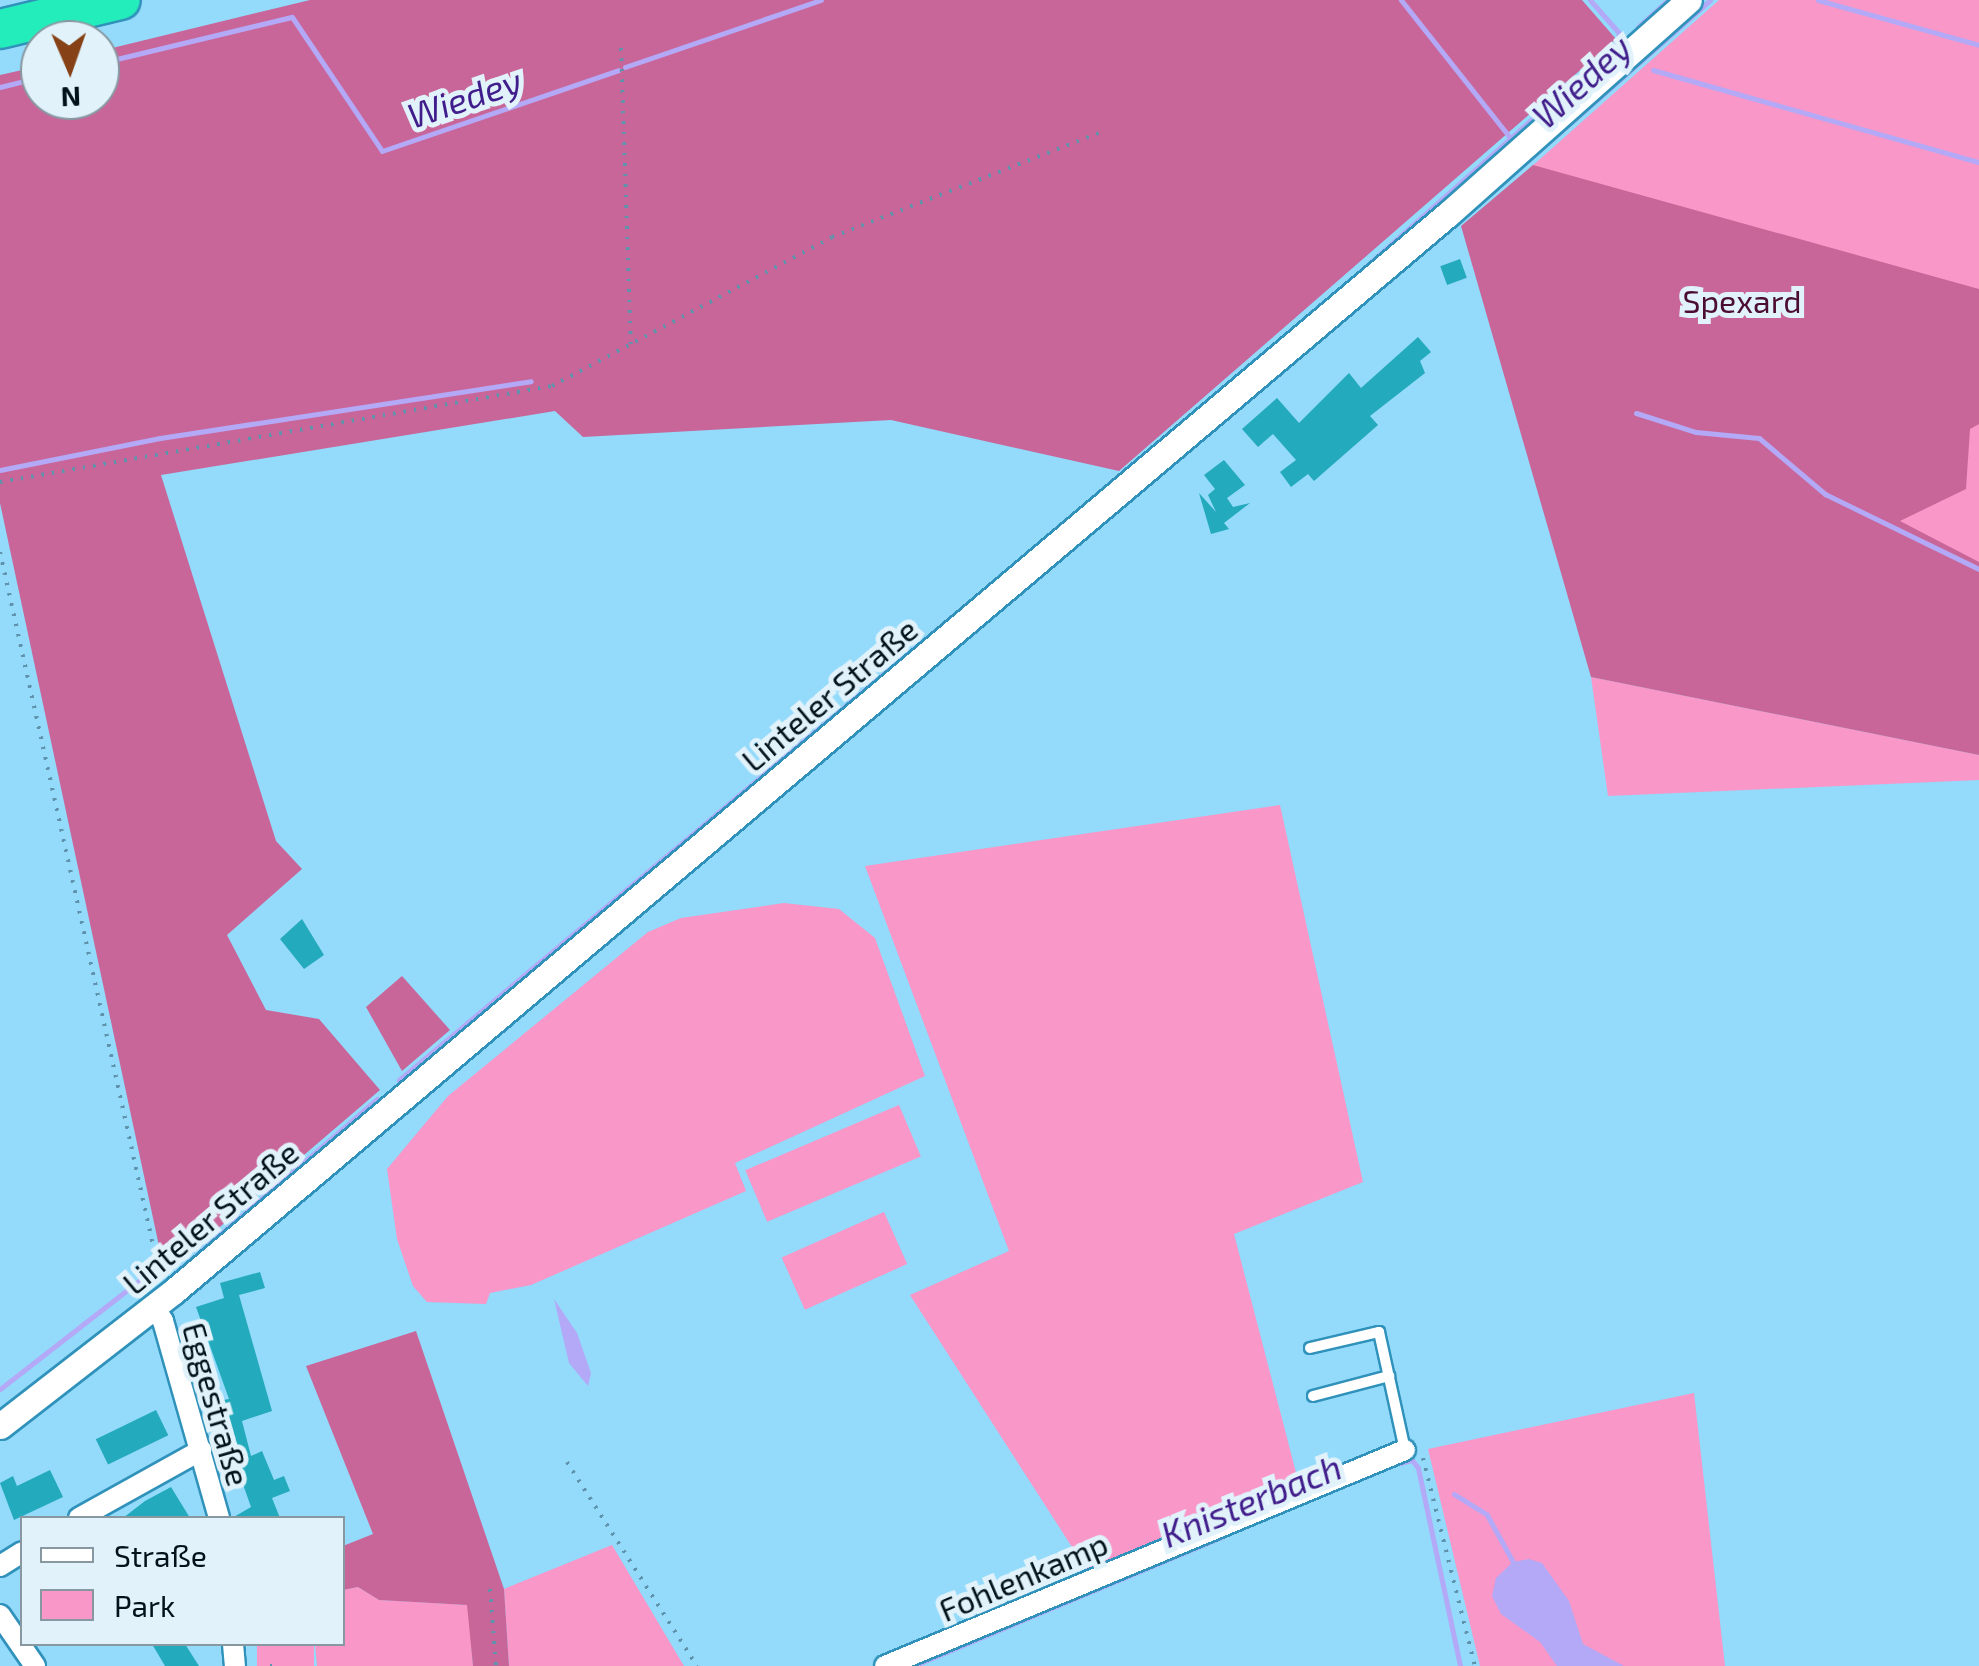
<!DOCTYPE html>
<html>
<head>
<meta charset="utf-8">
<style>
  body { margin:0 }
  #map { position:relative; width:1979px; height:1666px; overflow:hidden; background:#93dafb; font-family:"Exo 2",sans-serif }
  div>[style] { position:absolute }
  .green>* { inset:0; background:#f997c8; transform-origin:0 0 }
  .forest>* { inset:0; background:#c96699 }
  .water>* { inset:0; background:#b3a9f7 }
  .stream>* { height:5px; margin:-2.5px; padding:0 2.5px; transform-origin:2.5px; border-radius:2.5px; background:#b3a9f7 }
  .building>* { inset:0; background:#23aabc; transform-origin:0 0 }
  .path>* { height:4px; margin-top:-2px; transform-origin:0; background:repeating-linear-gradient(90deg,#5f93ac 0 2.5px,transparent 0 10.5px) }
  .roads { filter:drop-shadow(2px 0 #3092ba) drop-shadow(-2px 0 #3092ba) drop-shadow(0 2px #3092ba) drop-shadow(0 -2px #3092ba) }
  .service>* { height:10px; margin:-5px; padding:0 5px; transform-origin:5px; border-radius:5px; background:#fff }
  .minor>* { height:20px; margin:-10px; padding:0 10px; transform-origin:10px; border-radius:10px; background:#fff }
  .tertiary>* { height:25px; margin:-12.5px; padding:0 12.5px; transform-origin:12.5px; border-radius:12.5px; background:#fff }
  .motorway>* { height:38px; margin:-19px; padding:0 19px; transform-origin:19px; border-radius:19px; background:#23eebb }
  span { translate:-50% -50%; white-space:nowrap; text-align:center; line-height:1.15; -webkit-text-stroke:10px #e1f2fb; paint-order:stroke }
  .park-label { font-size:32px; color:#4c0d32 }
  .street-label { font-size:32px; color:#01121a }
  .water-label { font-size:35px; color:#401d8b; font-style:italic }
  .legend { position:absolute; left:20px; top:1516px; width:325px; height:130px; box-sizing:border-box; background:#e1f2fb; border:2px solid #8798a1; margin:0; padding:12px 18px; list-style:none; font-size:30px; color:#01121a }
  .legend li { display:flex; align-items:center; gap:20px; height:50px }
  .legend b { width:50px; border:2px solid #8798a1 }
  .north { position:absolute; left:20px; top:20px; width:100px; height:100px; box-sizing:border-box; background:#e1f2fb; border:2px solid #8798a1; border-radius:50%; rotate:178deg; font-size:28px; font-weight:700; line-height:40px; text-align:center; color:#01121a }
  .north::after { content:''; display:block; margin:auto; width:35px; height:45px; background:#864216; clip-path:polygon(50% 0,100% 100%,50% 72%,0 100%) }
</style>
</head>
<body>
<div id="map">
  <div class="green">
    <i style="clip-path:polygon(1719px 0,1979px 0,1979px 728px,1467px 224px)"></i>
    <i style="clip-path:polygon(1591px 677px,1979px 755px,1979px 780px,1608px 796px)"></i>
    <i style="clip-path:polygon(1280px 805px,1363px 1182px,1234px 1234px,1300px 1488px,1090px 1575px,910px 1295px,1009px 1251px,865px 866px)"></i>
    <i style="clip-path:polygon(784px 903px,839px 909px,875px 938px,925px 1076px,735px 1163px,746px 1191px,531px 1285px,490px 1293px,486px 1304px,427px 1302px,413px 1286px,397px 1239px,387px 1169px,448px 1096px,648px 932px,681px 918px)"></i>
    <i style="left:899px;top:1105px;width:56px;height:167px;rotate:67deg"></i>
    <i style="left:884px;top:1212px;width:57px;height:112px;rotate:66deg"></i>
    <i style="clip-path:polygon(1694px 1393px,1725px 1666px,1480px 1666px,1428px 1449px)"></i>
    <i style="clip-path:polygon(612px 1545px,684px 1666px,509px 1666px,504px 1589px)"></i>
    <i style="clip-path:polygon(358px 1587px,379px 1600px,468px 1605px,473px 1666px,317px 1666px,315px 1644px,342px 1644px,343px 1590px)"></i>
    <i style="left:257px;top:1644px;width:57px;height:22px"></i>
  </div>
  <div class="forest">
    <i style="clip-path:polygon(310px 0,1582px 0,1616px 39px,1119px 471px,891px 420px,583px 437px,555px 411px,161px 475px,276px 841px,302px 869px,227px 935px,266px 1010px,319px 1019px,380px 1090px,165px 1274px,0 503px,0 75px,40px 66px,40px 100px,100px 100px,100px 51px)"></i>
    <i style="clip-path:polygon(1533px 165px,1979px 289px,1979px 424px,1970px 429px,1966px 489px,1900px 521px,1979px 562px,1979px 755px,1591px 677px,1461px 226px)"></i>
    <i style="clip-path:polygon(402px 976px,450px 1030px,402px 1071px,366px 1007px)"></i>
    <i style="clip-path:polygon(416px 1331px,504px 1589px,509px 1666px,473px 1666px,467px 1605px,379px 1600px,358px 1587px,343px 1590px,343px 1546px,373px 1534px,306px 1366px)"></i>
  </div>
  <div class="water">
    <i style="clip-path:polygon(554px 1299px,577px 1333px,591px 1373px,588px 1386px,569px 1363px)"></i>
    <i style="clip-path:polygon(1529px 1559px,1542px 1563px,1569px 1601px,1583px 1644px,1624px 1666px,1557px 1666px,1540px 1642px,1501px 1614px,1492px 1596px,1496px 1578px,1513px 1562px)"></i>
  </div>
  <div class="stream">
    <i style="left:1401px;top:0;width:177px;rotate:51.6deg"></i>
    <i style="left:1818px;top:0;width:167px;rotate:15.6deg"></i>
    <i style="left:1638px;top:27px;width:40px;rotate:-42deg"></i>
    <i style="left:100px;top:63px;width:197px;rotate:-13.5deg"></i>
    <i style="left:292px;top:17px;width:161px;rotate:56.1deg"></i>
    <i style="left:382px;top:151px;width:250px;rotate:-18.9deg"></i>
    <i style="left:625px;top:67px;width:207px;rotate:-18.9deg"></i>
    <i style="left:1653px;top:70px;width:339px;rotate:15.8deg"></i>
    <i style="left:0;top:87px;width:41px;rotate:-14deg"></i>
    <i style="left:1469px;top:212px;width:321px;rotate:-41.3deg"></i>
    <i style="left:1353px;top:278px;width:353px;rotate:-41.6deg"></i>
    <i style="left:1617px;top:44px;width:11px;rotate:-80deg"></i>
    <i style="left:1619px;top:33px;width:44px;rotate:-131.3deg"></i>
    <i style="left:1636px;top:413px;width:63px;rotate:17.6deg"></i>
    <i style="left:1696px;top:432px;width:63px;rotate:5.4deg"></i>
    <i style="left:1759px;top:438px;width:87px;rotate:40.3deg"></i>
    <i style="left:1825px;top:494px;width:171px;rotate:26deg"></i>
    <i style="left:0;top:470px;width:163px;rotate:-11.3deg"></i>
    <i style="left:160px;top:438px;width:375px;rotate:-8.7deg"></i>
    <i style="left:866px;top:722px;width:644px;rotate:-40.22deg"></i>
    <i style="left:399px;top:1080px;width:741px;rotate:-39.96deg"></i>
    <i style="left:172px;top:1276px;width:271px;rotate:-40.8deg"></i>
    <i style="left:0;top:1389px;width:177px;rotate:-37.9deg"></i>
    <i style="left:1400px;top:1463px;width:12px;rotate:-14deg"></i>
    <i style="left:1412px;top:1460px;width:10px;rotate:53deg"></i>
    <i style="left:1418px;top:1468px;width:202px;rotate:78deg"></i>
    <i style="left:1454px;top:1494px;width:39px;rotate:32deg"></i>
    <i style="left:1487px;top:1515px;width:54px;rotate:61deg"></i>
    <i style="left:913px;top:1666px;width:337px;rotate:-22.7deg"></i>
  </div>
  <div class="building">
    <i style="left:1460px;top:259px;width:20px;height:21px;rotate:70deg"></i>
    <i style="clip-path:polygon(1418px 337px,1431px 352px,1420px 361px,1425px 373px,1370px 416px,1378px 425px,1314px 481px,1308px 474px,1291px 487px,1280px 472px,1296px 460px,1273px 434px,1258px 447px,1242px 429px,1277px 398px,1299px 423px,1349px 373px,1361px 388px)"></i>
    <i style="clip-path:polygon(1224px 460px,1245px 485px,1227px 498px,1233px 507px,1250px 503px,1224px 523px,1229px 529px,1211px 534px,1199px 493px,1216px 512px,1208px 495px,1215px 489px,1204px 475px)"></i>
    <i style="clip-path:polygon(302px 919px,324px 955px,304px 969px,280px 939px)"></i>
    <i style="clip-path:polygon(260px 1272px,265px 1288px,239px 1295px,272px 1411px,242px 1421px,251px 1456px,262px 1451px,274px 1480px,284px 1476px,290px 1491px,272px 1498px,280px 1518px,232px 1518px,251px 1507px,222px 1425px,228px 1423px,223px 1400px,229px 1399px,196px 1307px,224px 1298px,220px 1283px)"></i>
    <i style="left:156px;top:1410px;width:28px;height:67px;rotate:64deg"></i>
    <i style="clip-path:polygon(50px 1470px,63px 1497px,14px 1520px,0 1483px,13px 1476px,17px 1486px)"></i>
    <i style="clip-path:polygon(171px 1487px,190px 1518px,123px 1518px,145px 1501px)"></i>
    <i style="clip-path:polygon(152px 1644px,185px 1644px,199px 1666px,165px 1666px)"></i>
  </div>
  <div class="path">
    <i style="left:621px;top:48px;width:296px;rotate:88.1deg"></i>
    <i style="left:0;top:482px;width:560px;rotate:-9.87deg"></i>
    <i style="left:552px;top:386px;width:317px;rotate:-28deg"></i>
    <i style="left:832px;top:237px;width:287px;rotate:-21.3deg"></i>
    <i style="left:0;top:552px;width:742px;rotate:77.55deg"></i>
    <i style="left:1423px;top:1458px;width:214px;rotate:76deg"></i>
    <i style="left:567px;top:1462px;width:242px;rotate:57.5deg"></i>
    <i style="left:490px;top:1589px;width:77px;rotate:85.5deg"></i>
    <i style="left:270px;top:1666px;width:2px"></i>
  </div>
  <div class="roads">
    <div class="service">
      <i style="left:1310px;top:1348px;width:71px;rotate:-13.1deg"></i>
      <i style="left:1379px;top:1332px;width:121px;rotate:77.6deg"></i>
      <i style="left:1313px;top:1396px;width:79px;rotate:-14.7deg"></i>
    </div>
    <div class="minor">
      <i style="left:154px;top:1307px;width:17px;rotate:57deg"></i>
      <i style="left:163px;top:1321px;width:205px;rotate:74.1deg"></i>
      <i style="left:79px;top:1518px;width:140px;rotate:-29.1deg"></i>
      <i style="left:0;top:1566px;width:26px;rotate:-32deg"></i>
      <i style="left:0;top:1615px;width:62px;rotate:55.5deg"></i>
      <i style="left:233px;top:1644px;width:22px;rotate:85deg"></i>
      <i style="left:885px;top:1666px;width:563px;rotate:-22.56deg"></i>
    </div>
    <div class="tertiary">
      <i style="left:0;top:1426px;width:220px;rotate:-37.8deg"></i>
      <i style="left:174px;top:1291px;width:1668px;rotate:-40.21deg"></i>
      <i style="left:1448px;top:214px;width:322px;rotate:-41.6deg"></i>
    </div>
    <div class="motorway">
      <i style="left:0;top:29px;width:124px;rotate:-13.5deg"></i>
    </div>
  </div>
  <div class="park-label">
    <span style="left:1742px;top:300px">Spexard</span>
  </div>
  <div class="street-label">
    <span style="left:829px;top:694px;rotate:-40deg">Linteler Straße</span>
    <span style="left:210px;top:1217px;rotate:-40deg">Linteler Straße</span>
    <span style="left:217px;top:1404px;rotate:74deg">Eggestraße</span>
    <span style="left:1023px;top:1576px;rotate:-23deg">Fohlenkamp</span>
  </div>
  <div class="water-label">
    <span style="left:1581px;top:81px;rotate:-42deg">Wiedey</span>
    <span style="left:464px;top:97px;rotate:-19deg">Wiedey</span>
    <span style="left:1251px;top:1500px;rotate:-22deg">Knisterbach</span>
  </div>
  <ul class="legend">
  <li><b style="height:12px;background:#fff"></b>Straße</li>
  <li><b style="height:28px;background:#f997c8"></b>Park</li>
  </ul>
  <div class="north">N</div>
</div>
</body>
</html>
